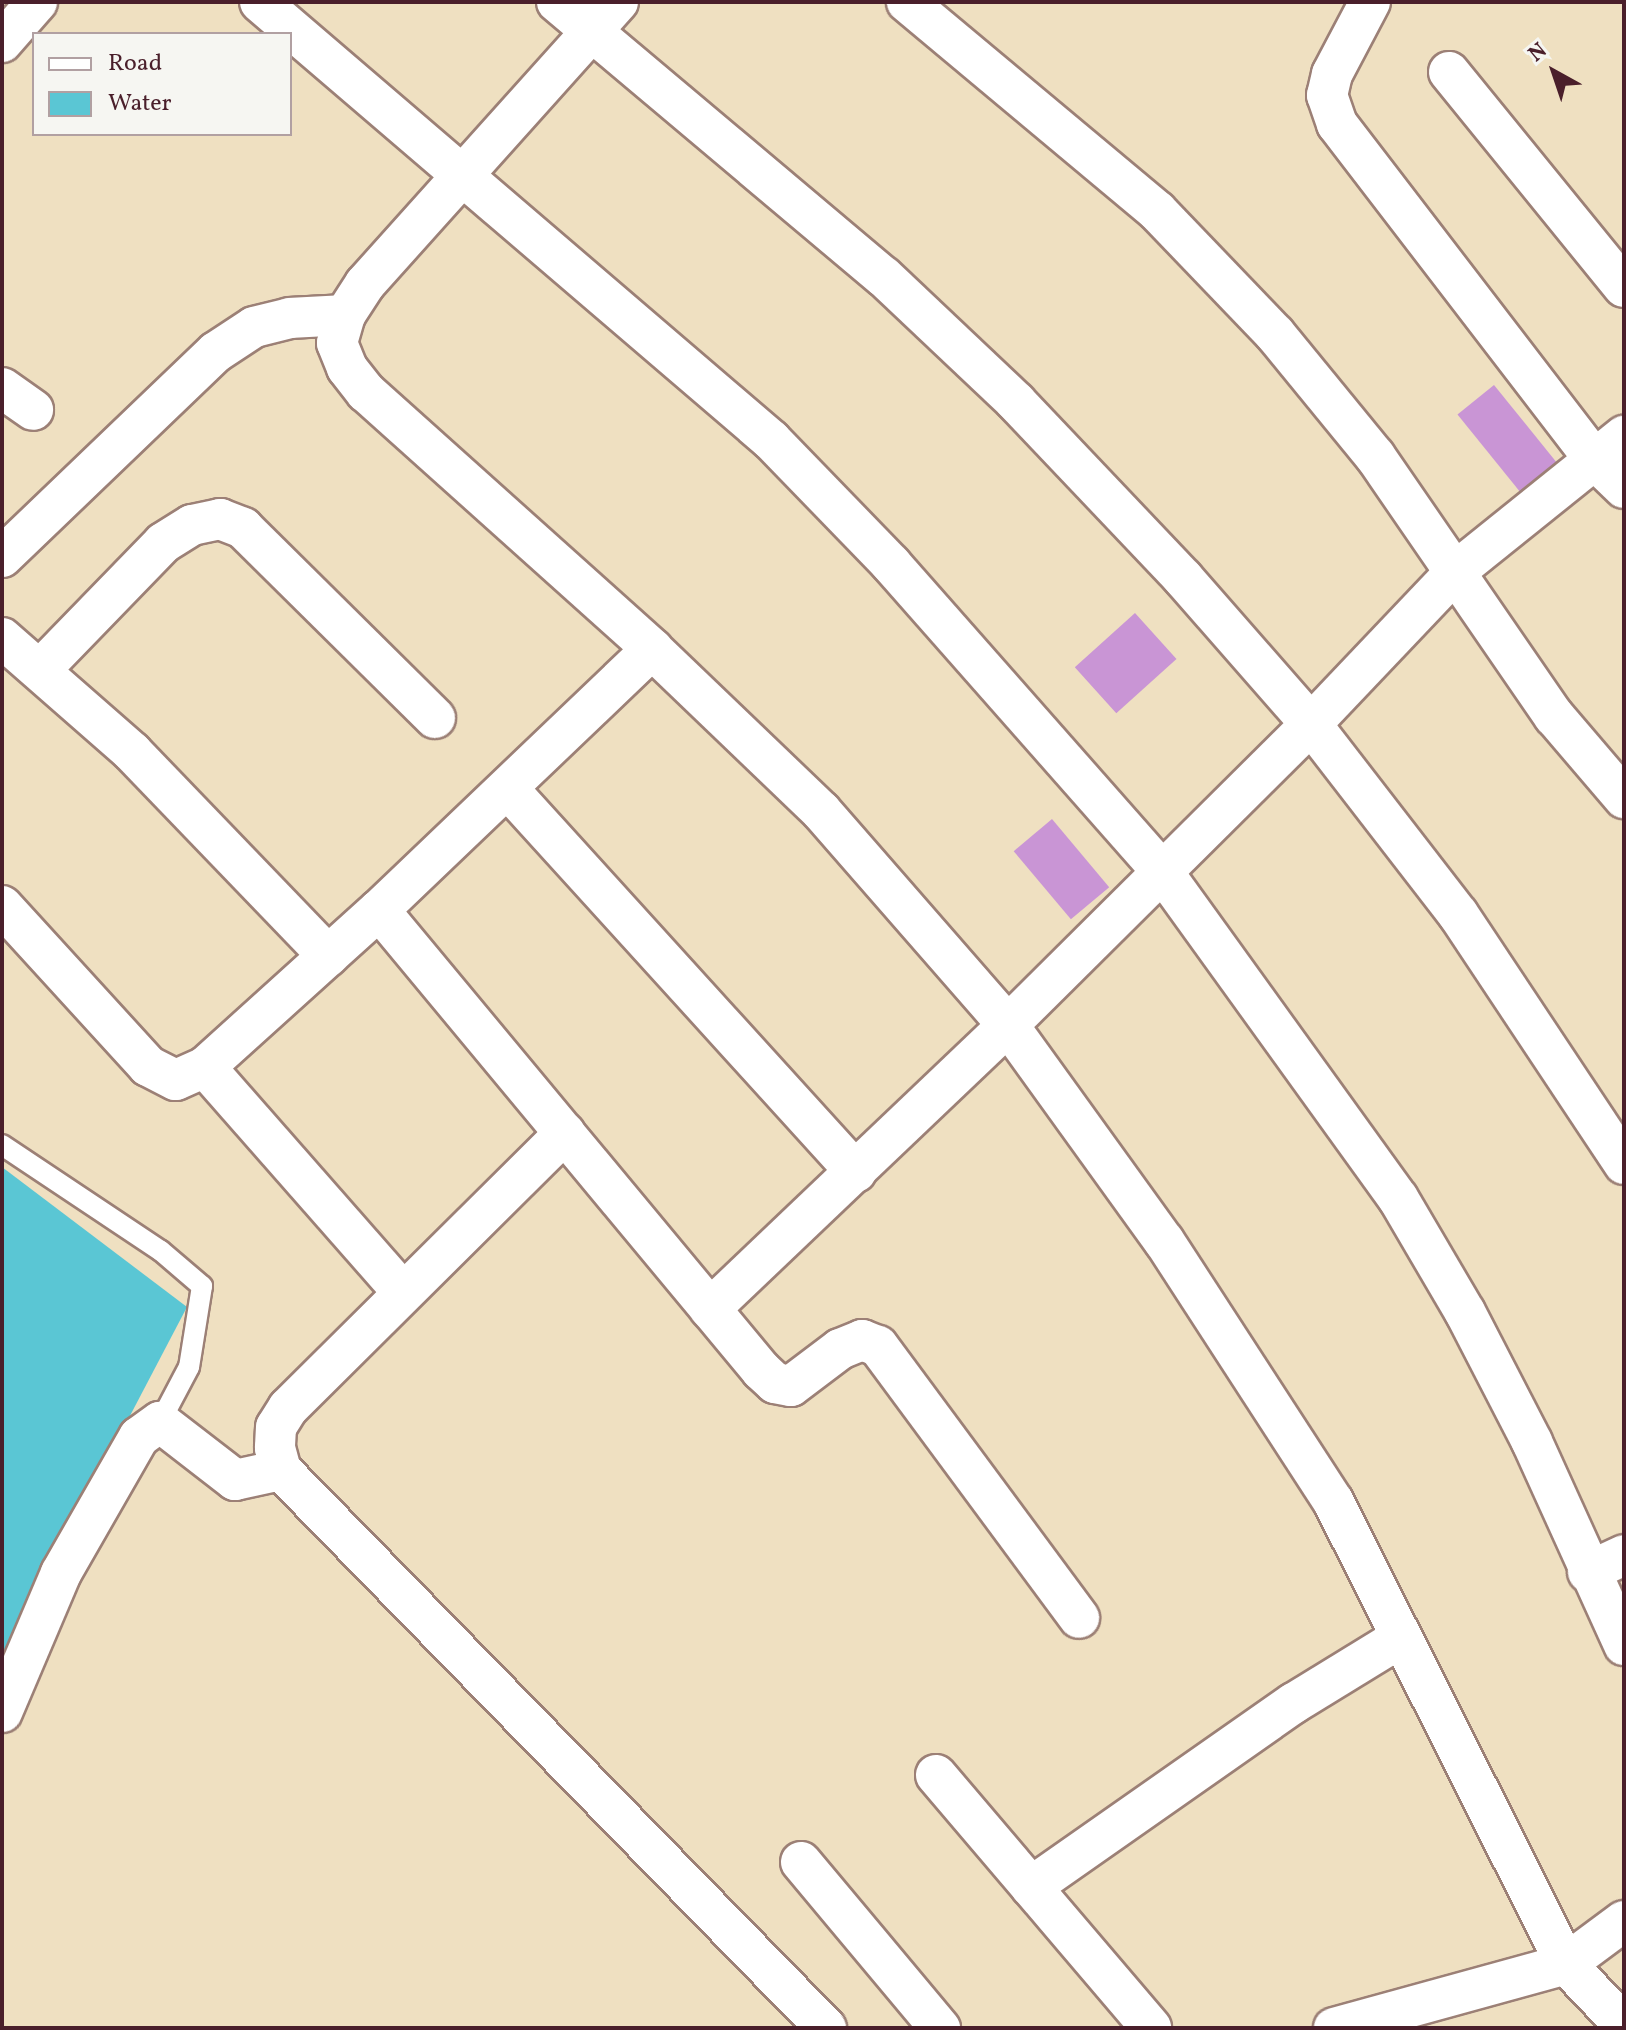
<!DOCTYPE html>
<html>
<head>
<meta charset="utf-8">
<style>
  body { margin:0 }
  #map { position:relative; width:1626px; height:2030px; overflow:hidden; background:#efe0c1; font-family:Vollkorn,serif }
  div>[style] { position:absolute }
  .water>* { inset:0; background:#5ac6d4 }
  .building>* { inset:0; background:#c995d5; transform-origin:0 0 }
  .roads { filter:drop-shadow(2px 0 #9c8076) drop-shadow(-2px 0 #9c8076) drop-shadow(0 2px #9c8076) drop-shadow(0 -2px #9c8076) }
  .lane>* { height:20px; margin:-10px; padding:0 10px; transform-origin:10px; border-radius:10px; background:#fff }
  .street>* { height:40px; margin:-20px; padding:0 20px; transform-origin:20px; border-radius:20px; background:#fff }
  span { translate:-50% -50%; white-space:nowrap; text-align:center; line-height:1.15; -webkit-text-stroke:6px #f6f6f2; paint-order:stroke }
  .frame { position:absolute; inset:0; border:4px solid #4a1f2b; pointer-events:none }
  .legend { position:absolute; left:32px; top:32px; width:260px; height:104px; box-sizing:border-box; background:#f6f6f2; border:2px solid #b1a0a2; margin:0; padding:10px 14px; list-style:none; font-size:24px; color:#4a1f2b }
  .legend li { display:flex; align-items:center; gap:16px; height:40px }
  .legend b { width:40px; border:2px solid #b1a0a2 }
  .north { position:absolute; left:1514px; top:32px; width:80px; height:80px; -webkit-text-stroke:6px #f6f6f2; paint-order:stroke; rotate:320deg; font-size:22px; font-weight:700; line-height:32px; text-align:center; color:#4a1f2b }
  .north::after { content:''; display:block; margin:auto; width:28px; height:36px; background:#4a1f2b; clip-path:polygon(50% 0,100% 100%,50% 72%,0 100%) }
</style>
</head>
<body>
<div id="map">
  <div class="water">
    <i style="clip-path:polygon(2px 1167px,187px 1307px,2px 1660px)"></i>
  </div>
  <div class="building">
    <i style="left:1494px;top:385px;width:106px;height:47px;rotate:51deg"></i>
    <i style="left:1135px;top:613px;width:62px;height:81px;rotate:48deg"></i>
    <i style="left:1052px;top:819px;width:89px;height:50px;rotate:50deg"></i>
  </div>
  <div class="roads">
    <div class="lane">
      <i style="left:2px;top:1145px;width:191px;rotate:33.7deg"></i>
      <i style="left:161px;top:1251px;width:54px;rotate:40.5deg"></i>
      <i style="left:202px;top:1286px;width:82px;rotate:99.1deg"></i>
      <i style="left:189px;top:1367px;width:62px;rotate:117.8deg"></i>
    </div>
    <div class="street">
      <i style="left:260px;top:2px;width:673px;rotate:40.6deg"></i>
      <i style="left:771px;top:440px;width:173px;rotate:45.9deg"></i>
      <i style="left:891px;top:564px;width:409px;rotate:48.6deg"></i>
      <i style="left:1162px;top:871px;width:403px;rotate:54.2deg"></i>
      <i style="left:1398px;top:1198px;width:132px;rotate:59.6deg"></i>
      <i style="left:1465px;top:1312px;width:146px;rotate:62.7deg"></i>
      <i style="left:1532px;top:1442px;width:223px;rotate:65.6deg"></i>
      <i style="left:557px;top:2px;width:427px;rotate:40.1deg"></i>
      <i style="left:884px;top:277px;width:182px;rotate:43.4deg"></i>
      <i style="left:1016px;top:402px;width:243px;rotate:46.5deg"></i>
      <i style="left:1183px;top:578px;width:194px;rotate:48.8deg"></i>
      <i style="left:1311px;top:724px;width:240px;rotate:52.3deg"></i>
      <i style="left:1458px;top:914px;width:300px;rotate:56.4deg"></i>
      <i style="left:618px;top:2px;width:379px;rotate:131.9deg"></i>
      <i style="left:365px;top:284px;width:37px;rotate:123deg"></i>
      <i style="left:345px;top:315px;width:29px;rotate:106deg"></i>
      <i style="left:337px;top:343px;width:27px;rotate:68deg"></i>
      <i style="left:347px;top:368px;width:31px;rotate:52deg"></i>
      <i style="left:366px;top:392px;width:385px;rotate:41.9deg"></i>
      <i style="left:652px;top:649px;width:234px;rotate:43.8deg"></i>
      <i style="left:821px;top:811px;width:284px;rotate:48.9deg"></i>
      <i style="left:1008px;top:1025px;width:266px;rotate:54.2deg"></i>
      <i style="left:1164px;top:1241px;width:310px;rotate:57deg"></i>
      <i style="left:1333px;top:1501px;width:518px;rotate:63.29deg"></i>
      <i style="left:1566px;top:1964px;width:84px;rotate:46.4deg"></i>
      <i style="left:907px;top:2px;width:326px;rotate:39.9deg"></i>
      <i style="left:1157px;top:211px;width:170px;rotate:46.2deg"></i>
      <i style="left:1275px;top:334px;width:158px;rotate:50.7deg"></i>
      <i style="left:1375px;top:456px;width:316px;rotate:55.5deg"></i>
      <i style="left:1554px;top:716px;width:108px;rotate:49.5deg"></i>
      <i style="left:1370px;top:2px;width:81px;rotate:117.8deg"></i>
      <i style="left:1332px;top:74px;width:22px;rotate:103deg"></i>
      <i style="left:1327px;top:95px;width:31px;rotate:71deg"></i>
      <i style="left:1337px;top:124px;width:424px;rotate:52.5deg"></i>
      <i style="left:1595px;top:460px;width:40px;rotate:44deg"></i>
      <i style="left:2px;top:42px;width:53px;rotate:-48.8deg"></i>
      <i style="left:1449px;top:72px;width:277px;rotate:50.9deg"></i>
      <i style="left:2px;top:388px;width:38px;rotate:35deg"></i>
      <i style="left:2px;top:557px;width:296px;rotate:-43.8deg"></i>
      <i style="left:216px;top:352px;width:45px;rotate:-33.3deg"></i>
      <i style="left:254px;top:327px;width:37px;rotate:-14deg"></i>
      <i style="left:290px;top:318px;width:55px;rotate:-3.1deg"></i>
      <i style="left:2px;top:638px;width:173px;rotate:41.2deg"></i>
      <i style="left:132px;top:752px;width:283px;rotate:46.1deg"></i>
      <i style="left:42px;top:668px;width:174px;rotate:-45.9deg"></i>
      <i style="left:163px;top:543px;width:34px;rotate:-32deg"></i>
      <i style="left:192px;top:525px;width:29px;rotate:-12deg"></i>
      <i style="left:220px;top:519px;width:25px;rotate:21deg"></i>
      <i style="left:243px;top:528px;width:270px;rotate:44.7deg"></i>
      <i style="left:509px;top:790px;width:516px;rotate:47.75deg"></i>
      <i style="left:2px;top:906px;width:217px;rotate:47.6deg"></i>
      <i style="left:148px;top:1066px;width:31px;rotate:27deg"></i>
      <i style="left:176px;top:1080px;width:32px;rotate:-24deg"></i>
      <i style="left:205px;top:1067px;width:234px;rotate:-42.1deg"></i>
      <i style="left:379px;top:910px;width:378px;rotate:-43.7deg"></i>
      <i style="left:379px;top:910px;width:598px;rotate:50.29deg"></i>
      <i style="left:761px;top:1370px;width:19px;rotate:43deg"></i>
      <i style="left:775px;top:1383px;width:16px;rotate:11deg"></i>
      <i style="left:791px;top:1386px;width:61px;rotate:-37.1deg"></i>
      <i style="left:840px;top:1349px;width:24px;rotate:-22deg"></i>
      <i style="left:862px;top:1340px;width:17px;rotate:21deg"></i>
      <i style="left:878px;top:1346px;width:338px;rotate:53.5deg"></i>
      <i style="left:205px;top:1067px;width:300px;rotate:48.7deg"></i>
      <i style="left:565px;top:1133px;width:390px;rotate:135.2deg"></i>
      <i style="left:288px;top:1408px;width:22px;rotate:122deg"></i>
      <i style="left:276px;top:1427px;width:21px;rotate:93deg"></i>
      <i style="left:275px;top:1448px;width:23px;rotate:75deg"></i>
      <i style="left:281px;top:1470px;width:780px;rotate:45.68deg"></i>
      <i style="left:710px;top:1309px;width:412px;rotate:-43.6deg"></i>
      <i style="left:1008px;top:1025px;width:427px;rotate:-44.8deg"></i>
      <i style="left:1311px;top:724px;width:211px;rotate:-46.5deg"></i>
      <i style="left:1456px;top:571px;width:216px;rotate:-38.8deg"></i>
      <i style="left:1588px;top:1572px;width:40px;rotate:-25deg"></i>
      <i style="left:2px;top:1712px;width:151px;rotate:-67deg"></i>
      <i style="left:61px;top:1573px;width:157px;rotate:-60.2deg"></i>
      <i style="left:139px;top:1437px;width:26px;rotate:-36deg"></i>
      <i style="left:160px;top:1422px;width:95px;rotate:37.7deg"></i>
      <i style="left:235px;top:1480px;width:47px;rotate:-12.3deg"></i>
      <i style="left:936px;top:1775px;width:332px;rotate:49.6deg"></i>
      <i style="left:801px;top:1862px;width:217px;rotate:50.1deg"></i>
      <i style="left:1031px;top:1887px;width:321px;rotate:-35deg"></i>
      <i style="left:1294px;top:1703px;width:124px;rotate:-31.5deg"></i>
      <i style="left:1334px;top:2028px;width:241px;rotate:-15.4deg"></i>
      <i style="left:1566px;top:1964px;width:72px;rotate:-36.6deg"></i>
    </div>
  </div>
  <div class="frame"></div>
  <ul class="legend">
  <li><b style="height:10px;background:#fff"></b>Road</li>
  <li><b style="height:22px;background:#5ac6d4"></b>Water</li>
  </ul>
  <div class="north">N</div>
</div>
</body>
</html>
